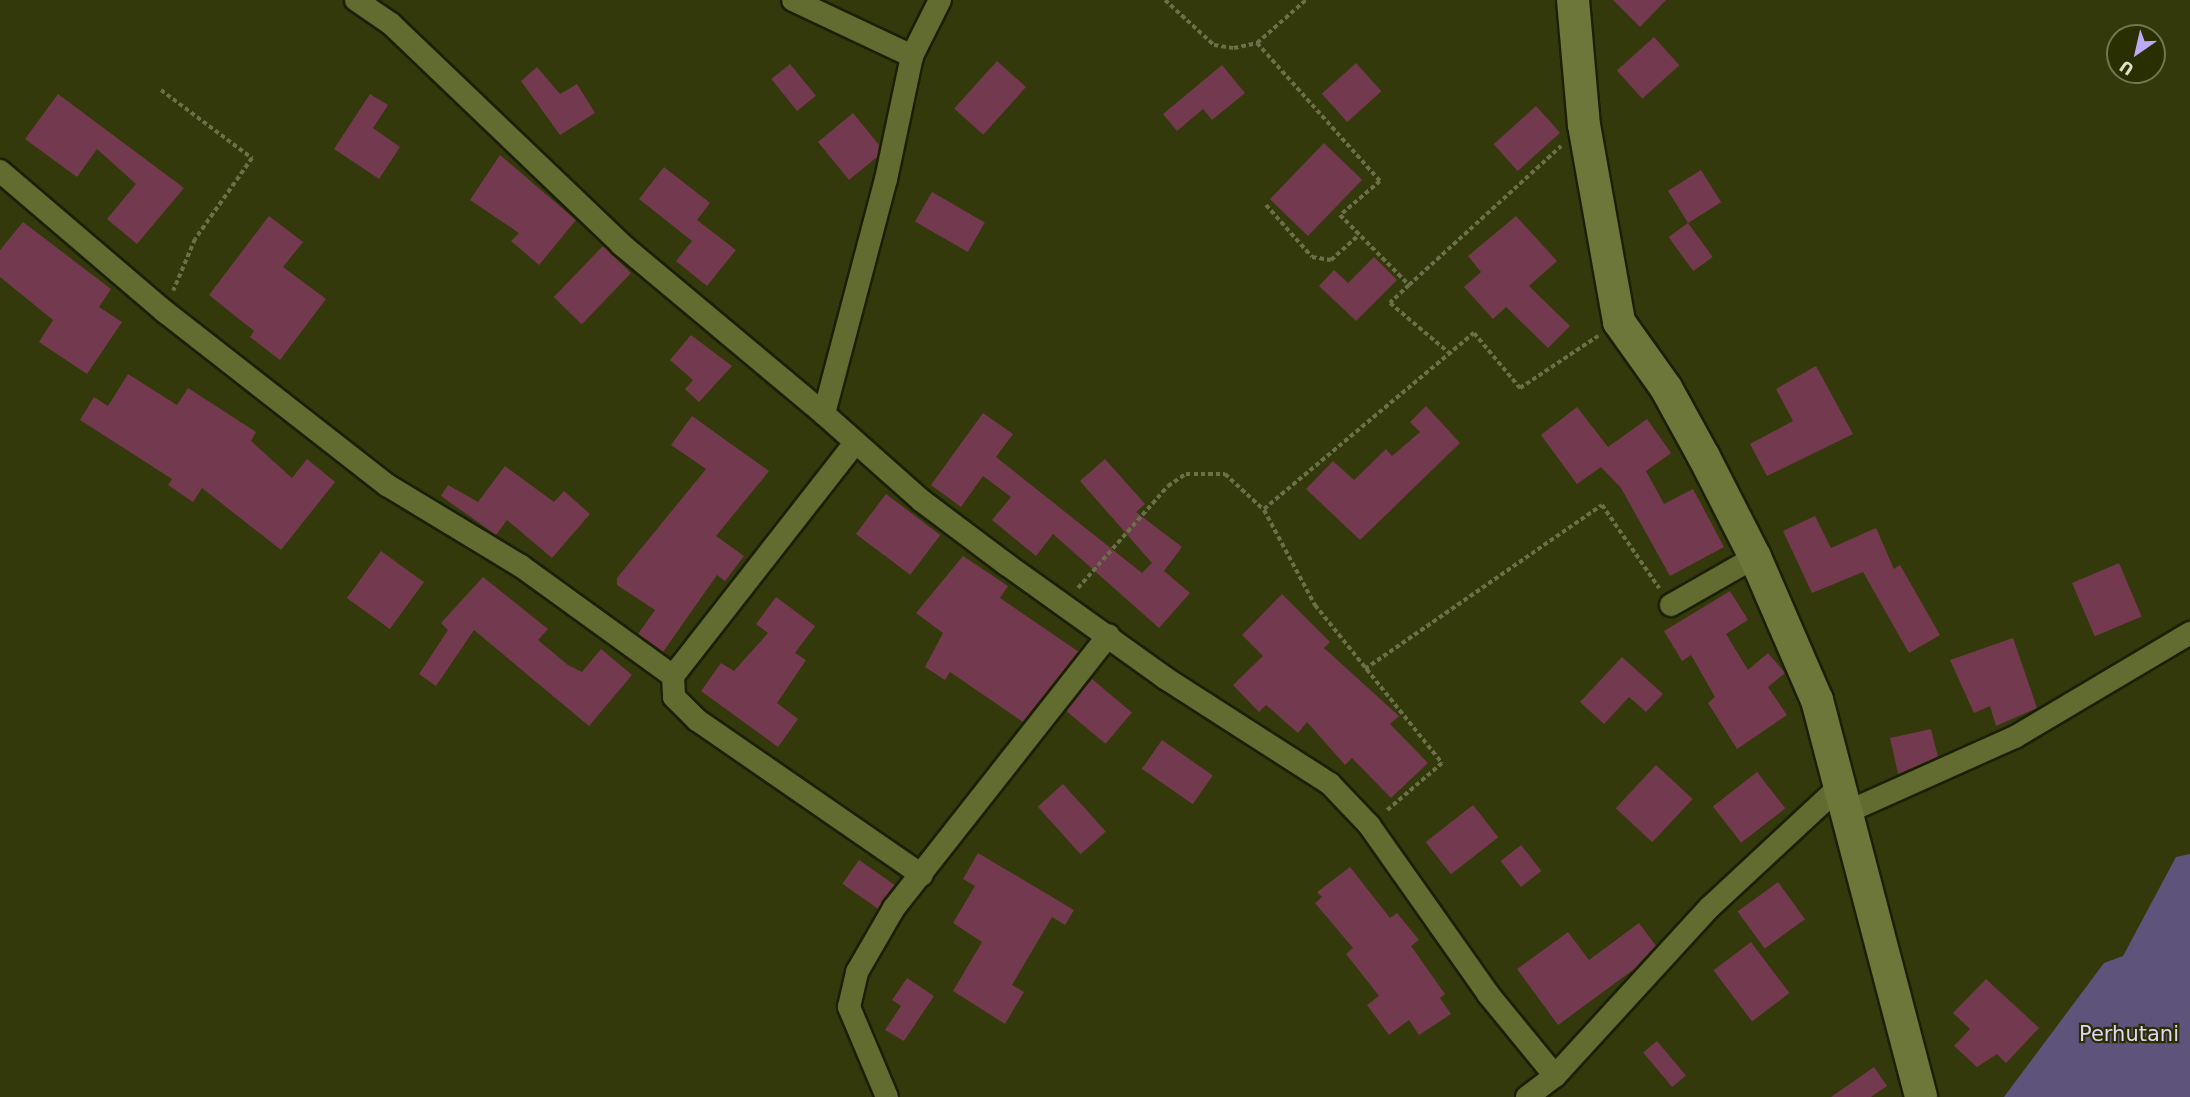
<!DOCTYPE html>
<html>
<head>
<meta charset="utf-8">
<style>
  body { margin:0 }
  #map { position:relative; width:2190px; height:1097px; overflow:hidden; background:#33390b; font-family:"DejaVu Sans",sans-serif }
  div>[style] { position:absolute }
  .green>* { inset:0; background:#5e537b }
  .building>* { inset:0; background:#73394f; transform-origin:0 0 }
  .path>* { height:4px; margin-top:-2px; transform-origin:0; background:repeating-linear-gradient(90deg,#6a7047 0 4.5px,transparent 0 7.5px) }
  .roads { filter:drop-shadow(2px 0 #1b2002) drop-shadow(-2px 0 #1b2002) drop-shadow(0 2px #1b2002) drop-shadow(0 -2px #1b2002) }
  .street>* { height:22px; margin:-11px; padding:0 11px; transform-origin:11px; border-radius:11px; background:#626c31 }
  .secondary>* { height:32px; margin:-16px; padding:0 16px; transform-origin:16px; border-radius:16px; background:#6d773a }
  span { translate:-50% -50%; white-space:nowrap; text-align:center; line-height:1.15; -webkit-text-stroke:4.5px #292f00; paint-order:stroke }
  .park-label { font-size:21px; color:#ded5f7 }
  .north { position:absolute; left:2106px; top:24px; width:60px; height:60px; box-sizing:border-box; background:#292f00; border:2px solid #71774f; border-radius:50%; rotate:214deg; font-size:16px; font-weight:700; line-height:24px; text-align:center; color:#dde4c5 }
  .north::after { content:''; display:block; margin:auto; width:21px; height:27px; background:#bea9f4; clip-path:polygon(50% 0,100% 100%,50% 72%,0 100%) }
</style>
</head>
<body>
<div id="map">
  <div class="green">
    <i style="clip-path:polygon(2190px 854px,2190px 1097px,2004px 1097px,2104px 963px,2123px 956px,2176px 857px)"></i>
  </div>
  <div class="building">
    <i style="clip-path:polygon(1613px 0,1666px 0,1640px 27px)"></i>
    <i style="left:1654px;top:37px;width:38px;height:50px;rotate:48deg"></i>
    <i style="left:997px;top:61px;width:39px;height:64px;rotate:42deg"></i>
    <i style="left:1356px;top:63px;width:38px;height:46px;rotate:48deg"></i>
    <i style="left:790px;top:64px;width:41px;height:24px;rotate:51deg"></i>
    <i style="clip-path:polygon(1222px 65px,1245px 93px,1212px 120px,1203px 109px,1177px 131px,1163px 114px)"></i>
    <i style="clip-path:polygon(537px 67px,560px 94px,577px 84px,595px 113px,560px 135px,521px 81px)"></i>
    <i style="clip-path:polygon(58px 94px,184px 188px,137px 244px,107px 219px,136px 184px,97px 149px,77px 177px,25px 139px)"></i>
    <i style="clip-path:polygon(370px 94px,388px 105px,373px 128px,400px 147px,379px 179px,334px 149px)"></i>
    <i style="left:1536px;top:106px;width:36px;height:57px;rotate:48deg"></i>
    <i style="clip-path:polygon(853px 113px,879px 145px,877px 157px,849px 180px,818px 142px)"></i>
    <i style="left:1324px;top:143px;width:53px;height:78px;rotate:44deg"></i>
    <i style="clip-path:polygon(500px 155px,576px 220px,539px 265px,511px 241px,519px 233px,470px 200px)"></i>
    <i style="clip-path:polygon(664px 167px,710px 203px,697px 220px,736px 250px,707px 286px,676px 261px,692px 241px,639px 199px)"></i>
    <i style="left:1701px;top:170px;width:38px;height:39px;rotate:58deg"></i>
    <i style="left:932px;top:192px;width:61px;height:34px;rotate:30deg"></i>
    <i style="clip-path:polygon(269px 216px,303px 242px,283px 267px,326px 299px,280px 360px,250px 337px,254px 331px,209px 295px)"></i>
    <i style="clip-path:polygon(1516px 216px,1557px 261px,1529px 286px,1570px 326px,1548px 348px,1506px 307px,1493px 319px,1464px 287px,1481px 272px,1468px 256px)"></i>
    <i style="clip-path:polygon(23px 222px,111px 289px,99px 307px,122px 322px,87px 374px,39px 342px,53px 320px,0 277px,0 250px)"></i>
    <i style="left:1688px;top:223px;width:42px;height:24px;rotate:54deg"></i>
    <i style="left:603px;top:246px;width:39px;height:71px;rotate:44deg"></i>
    <i style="clip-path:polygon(1374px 257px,1397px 280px,1356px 321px,1319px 286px,1334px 270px,1348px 283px)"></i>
    <i style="clip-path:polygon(691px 335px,732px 366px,699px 402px,685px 389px,693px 380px,670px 360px)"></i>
    <i style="clip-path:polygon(1816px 366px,1853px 434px,1767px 476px,1750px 444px,1793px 421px,1776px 389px)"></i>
    <i style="clip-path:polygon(128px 374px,177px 405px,188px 388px,256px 432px,251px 441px,292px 478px,307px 459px,335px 482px,281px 550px,202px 488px,193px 502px,168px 485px,172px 479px,80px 420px,94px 397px,108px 406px)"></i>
    <i style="clip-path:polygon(1426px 406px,1460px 443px,1360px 540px,1306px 489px,1333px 461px,1354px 480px,1386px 449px,1392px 456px,1420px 432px,1410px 422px)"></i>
    <i style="clip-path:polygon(1577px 407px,1608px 447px,1647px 419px,1671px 453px,1646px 471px,1664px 504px,1693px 489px,1724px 547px,1670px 576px,1621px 488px,1601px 467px,1577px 484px,1541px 435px)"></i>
    <i style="clip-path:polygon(983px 413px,1013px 434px,996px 457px,1142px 573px,1152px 563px,1080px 481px,1105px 459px,1145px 504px,1136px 512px,1182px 547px,1164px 571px,1190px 593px,1159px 628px,1053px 534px,1036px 556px,992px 520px,1011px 497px,983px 476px,961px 507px,931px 485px)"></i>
    <i style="clip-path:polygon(692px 416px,769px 471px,716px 536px,744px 556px,725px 581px,717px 575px,663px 652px,638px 634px,655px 610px,617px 585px,617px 578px,706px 469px,671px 445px)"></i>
    <i style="clip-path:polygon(505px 466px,554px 502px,564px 491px,590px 514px,552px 558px,507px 520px,496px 535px,441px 496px,448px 485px,478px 502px)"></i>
    <i style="left:886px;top:494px;width:68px;height:50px;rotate:37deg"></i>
    <i style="clip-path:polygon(1815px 516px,1831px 548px,1876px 528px,1894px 569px,1900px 565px,1940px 635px,1909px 653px,1863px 572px,1812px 593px,1783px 531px)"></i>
    <i style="left:381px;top:551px;width:53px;height:58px;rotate:36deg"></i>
    <i style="clip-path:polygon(963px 556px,1008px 586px,1000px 598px,1079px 652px,1023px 722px,950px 672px,945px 680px,925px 667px,943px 633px,916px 613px)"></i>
    <i style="left:2119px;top:563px;width:58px;height:51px;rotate:67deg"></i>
    <i style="clip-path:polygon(483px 577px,548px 629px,538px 640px,568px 665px,582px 672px,601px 649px,632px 675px,589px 726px,474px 630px,436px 686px,419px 674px,448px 630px,441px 623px)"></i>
    <i style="clip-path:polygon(1730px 591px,1748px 620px,1726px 634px,1748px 670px,1768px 653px,1785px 673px,1768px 687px,1787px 715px,1737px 749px,1708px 703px,1715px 697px,1691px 655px,1682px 661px,1664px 631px)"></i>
    <i style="clip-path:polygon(1282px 594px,1330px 642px,1324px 648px,1399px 716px,1390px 724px,1428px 763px,1391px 798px,1352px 758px,1345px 765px,1307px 722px,1298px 733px,1266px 705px,1259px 712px,1233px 685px,1263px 656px,1242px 635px)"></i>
    <i style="clip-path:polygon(776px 597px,815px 626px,795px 653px,806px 660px,777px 703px,798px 719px,778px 747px,701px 691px,721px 663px,734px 671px,768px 633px,756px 624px)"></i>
    <i style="clip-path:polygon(2013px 638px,2037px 708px,1996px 726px,1990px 706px,1974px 713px,1950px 660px)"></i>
    <i style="clip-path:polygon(1622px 657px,1663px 694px,1646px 712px,1629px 697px,1604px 724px,1580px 702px)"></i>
    <i style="left:1092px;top:679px;width:52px;height:41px;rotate:40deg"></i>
    <i style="clip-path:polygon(1931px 729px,1938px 757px,1898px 774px,1890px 738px)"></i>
    <i style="left:1162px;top:740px;width:62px;height:35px;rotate:35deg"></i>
    <i style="left:1656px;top:765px;width:50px;height:59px;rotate:43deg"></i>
    <i style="left:1757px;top:772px;width:46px;height:56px;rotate:52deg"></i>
    <i style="left:1063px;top:784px;width:64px;height:34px;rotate:48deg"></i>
    <i style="left:1473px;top:805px;width:41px;height:60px;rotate:52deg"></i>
    <i style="left:1521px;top:845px;width:33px;height:26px;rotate:52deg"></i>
    <i style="clip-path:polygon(978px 853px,1074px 910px,1065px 925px,1052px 917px,1012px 985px,1024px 992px,1005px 1024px,953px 991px,982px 942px,953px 923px,975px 886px,963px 879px)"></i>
    <i style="left:859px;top:860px;width:44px;height:29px;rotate:35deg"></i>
    <i style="clip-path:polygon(1350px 867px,1390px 918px,1397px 913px,1419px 940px,1411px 946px,1445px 994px,1440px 998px,1451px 1014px,1419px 1035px,1409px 1020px,1389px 1035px,1367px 1005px,1379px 996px,1346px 954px,1353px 948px,1315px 903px,1322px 897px,1317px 892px)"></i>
    <i style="left:1778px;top:882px;width:46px;height:50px;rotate:54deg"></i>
    <i style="clip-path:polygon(1639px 923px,1656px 946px,1637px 967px,1558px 1025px,1517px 969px,1568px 932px,1589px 960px)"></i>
    <i style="left:1751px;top:942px;width:64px;height:47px;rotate:53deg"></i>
    <i style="clip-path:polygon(907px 978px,934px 996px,904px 1041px,885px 1030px,901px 1006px,892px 1000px)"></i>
    <i style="clip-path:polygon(1986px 979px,2039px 1028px,2006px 1063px,1997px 1054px,1977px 1067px,1954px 1046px,1970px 1029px,1953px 1013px)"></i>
    <i style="left:1657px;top:1041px;width:45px;height:18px;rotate:50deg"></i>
    <i style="clip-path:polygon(1874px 1067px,1887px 1086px,1871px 1097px,1831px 1097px)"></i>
  </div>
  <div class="path">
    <i style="left:1165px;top:0;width:67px;rotate:42.6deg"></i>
    <i style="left:1214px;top:45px;width:20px;rotate:9deg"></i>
    <i style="left:1234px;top:48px;width:24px;rotate:-12deg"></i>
    <i style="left:1257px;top:43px;width:65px;rotate:-41.3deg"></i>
    <i style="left:1257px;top:43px;width:185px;rotate:48.3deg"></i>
    <i style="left:1380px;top:181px;width:52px;rotate:139.6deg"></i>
    <i style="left:1340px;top:215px;width:98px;rotate:45.4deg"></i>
    <i style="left:1409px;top:285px;width:26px;rotate:137deg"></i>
    <i style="left:1390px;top:303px;width:76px;rotate:40.2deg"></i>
    <i style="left:161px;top:90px;width:114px;rotate:36.8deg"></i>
    <i style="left:252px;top:158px;width:99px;rotate:125.1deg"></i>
    <i style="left:195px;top:239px;width:56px;rotate:112.9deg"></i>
    <i style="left:1266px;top:205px;width:69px;rotate:48.5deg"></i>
    <i style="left:1312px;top:257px;width:19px;rotate:9deg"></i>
    <i style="left:1331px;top:260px;width:36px;rotate:-42deg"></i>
    <i style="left:1409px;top:285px;width:206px;rotate:-42.4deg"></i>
    <i style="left:1264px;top:509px;width:274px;rotate:-40deg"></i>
    <i style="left:1474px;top:333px;width:72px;rotate:50.1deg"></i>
    <i style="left:1520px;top:388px;width:94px;rotate:-33.7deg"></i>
    <i style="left:1078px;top:588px;width:136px;rotate:-48.6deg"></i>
    <i style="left:1168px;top:486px;width:22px;rotate:-34deg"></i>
    <i style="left:1186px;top:474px;width:39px"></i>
    <i style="left:1225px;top:474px;width:53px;rotate:42.7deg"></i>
    <i style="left:1264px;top:510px;width:108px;rotate:61.8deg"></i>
    <i style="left:1315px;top:605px;width:203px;rotate:51.2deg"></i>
    <i style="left:1442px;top:763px;width:74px;rotate:139.4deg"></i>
    <i style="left:1365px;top:669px;width:288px;rotate:-34.7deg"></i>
    <i style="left:1602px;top:505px;width:101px;rotate:55.5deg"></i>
  </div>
  <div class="roads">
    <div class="street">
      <i style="left:356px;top:0;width:42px;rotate:34.4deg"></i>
      <i style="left:391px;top:24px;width:320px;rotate:43.7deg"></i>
      <i style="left:622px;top:245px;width:263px;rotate:39.9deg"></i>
      <i style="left:793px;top:0;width:132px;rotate:25.2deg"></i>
      <i style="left:940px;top:0;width:63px;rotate:116.6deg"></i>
      <i style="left:912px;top:56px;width:126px;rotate:101.9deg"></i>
      <i style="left:886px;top:179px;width:243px;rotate:104.8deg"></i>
      <i style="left:824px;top:414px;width:131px;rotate:41.6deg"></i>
      <i style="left:922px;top:501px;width:105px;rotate:36.9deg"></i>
      <i style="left:1006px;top:564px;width:196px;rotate:35.6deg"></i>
      <i style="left:1165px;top:678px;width:196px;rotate:32.7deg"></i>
      <i style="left:1330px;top:784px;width:57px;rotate:46.4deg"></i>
      <i style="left:1369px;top:825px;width:207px;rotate:54.8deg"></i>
      <i style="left:1488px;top:994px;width:106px;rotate:50.7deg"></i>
      <i style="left:1555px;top:1076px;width:229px;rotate:-47.5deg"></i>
      <i style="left:1710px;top:907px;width:175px;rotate:-42.9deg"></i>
      <i style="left:0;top:171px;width:216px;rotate:40.5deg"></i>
      <i style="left:164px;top:311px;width:283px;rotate:38deg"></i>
      <i style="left:387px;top:485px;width:157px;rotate:31.2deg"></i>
      <i style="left:521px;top:566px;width:188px;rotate:35.9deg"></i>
      <i style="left:673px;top:676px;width:294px;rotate:-52deg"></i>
      <i style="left:1671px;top:605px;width:97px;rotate:-29.7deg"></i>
      <i style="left:673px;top:676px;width:21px;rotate:87deg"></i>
      <i style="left:674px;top:697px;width:33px;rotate:45deg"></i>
      <i style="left:697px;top:720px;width:273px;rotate:34.6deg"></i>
      <i style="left:1845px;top:813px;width:186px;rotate:-24.1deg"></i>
      <i style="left:2015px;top:737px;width:204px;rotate:-30.7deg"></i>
      <i style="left:887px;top:1097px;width:98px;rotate:-112.9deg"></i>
      <i style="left:849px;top:1007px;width:36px;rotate:-77deg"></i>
      <i style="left:857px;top:972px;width:74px;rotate:-60deg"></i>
      <i style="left:894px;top:908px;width:347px;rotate:-51.8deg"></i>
      <i style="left:1527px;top:1097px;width:35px;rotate:-37deg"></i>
    </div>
    <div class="secondary">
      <i style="left:1573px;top:0;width:125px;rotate:85deg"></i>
      <i style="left:1584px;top:125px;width:200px;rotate:79.9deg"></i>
      <i style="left:1619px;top:322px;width:81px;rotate:54.5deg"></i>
      <i style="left:1666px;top:388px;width:79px;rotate:61.2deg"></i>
      <i style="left:1704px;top:457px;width:112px;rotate:63deg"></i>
      <i style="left:1755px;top:557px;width:156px;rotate:66.6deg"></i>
      <i style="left:1817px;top:700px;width:410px;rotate:75.3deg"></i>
    </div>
  </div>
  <div class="park-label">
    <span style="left:2129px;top:1034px">Perhutani</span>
  </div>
  <div class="north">U</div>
</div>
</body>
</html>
